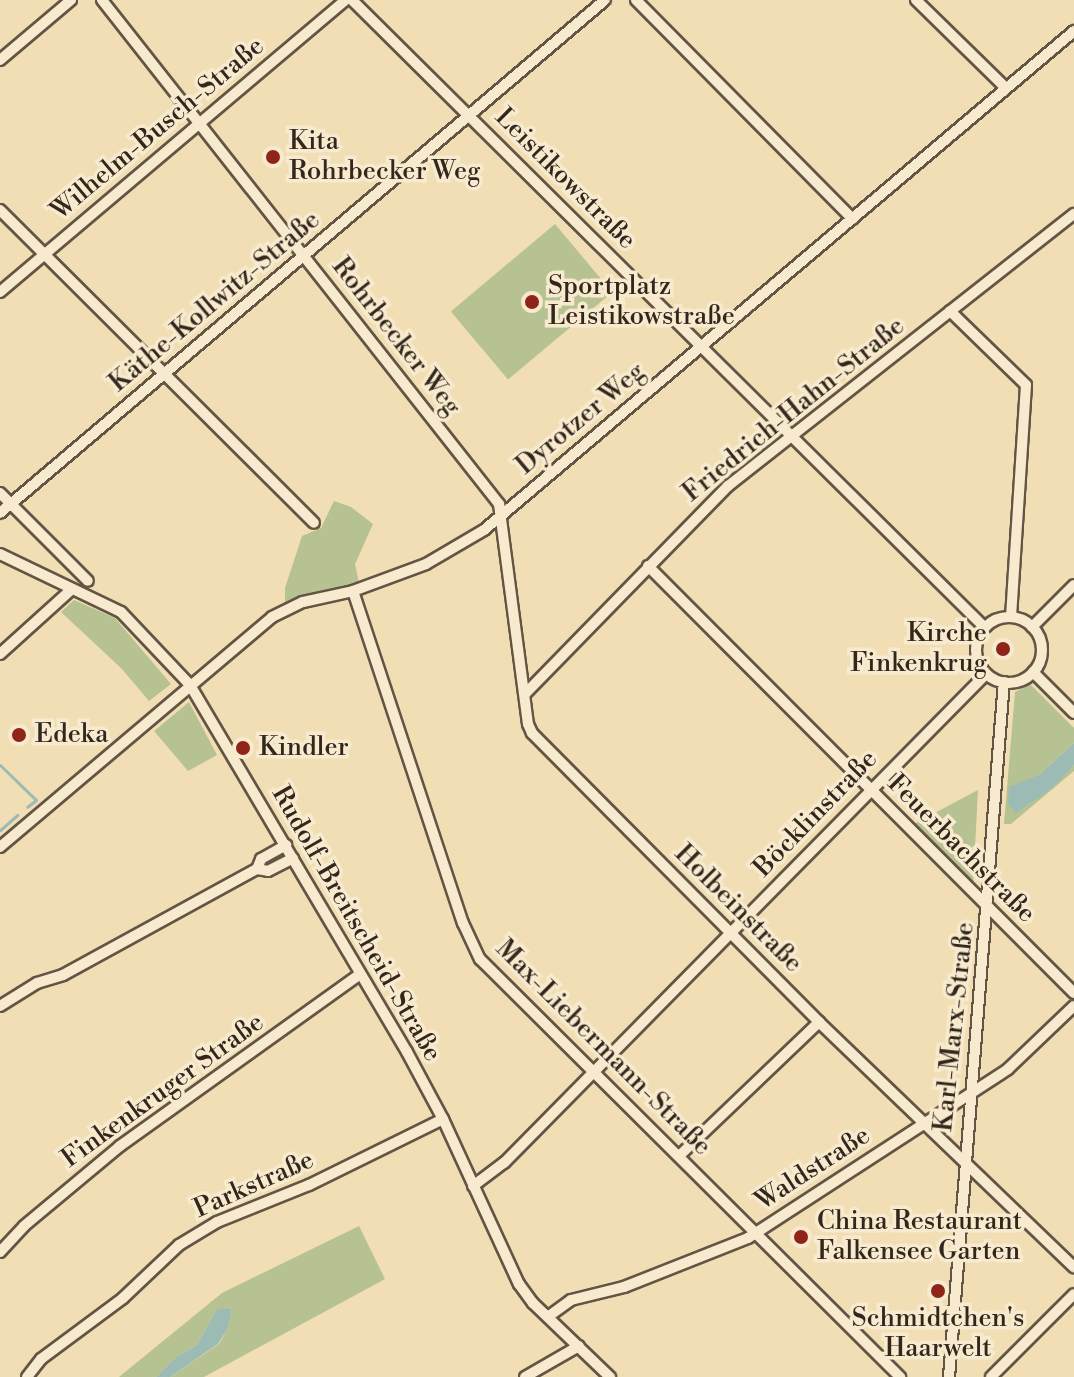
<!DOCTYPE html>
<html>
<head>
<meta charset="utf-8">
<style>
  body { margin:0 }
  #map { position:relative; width:1074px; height:1377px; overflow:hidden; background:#f2deb4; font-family:"Libre Bodoni",serif }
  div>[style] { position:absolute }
  .green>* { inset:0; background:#b6c291; transform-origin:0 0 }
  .water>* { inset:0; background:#9dbbb5 }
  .stream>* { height:3px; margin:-1.5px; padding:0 1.5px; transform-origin:1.5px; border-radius:1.5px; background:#9dbbb5 }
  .roads { filter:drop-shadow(2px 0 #635543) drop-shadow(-2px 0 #635543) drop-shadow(0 2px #635543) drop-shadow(0 -2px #635543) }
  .minor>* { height:10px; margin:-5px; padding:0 5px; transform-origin:5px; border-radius:5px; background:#f7eace }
  .minor>.ring { margin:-5px; padding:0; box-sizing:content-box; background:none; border:10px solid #f7eace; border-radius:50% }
  .dots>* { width:22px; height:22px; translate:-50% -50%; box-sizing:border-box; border:4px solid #f7eace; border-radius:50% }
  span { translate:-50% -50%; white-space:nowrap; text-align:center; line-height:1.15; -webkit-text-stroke:7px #f7eace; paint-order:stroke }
  .street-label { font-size:26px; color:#33271d }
  .poi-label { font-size:26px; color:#33271d }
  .left { translate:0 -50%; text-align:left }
  .right { translate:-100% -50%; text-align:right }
</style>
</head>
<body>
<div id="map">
  <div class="green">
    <i style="left:555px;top:224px;width:89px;height:136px;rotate:50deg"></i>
    <i style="clip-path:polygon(334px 501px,351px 507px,373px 524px,355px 564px,359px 583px,285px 602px,285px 588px,302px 536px,321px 528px)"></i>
    <i style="clip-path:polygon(74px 600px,115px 618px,171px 684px,149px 701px,122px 669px,61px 612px)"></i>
    <i style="clip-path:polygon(1030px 684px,1074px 728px,1074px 743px,1040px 774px,1010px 787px,1016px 812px,1074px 765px,1074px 771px,1011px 824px,1004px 824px,1015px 692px)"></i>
    <i style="clip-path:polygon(189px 702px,217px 755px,188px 771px,154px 731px)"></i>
    <i style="clip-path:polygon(978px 790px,973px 887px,914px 824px)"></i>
    <i style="clip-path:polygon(359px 1226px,385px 1279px,204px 1377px,170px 1377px,219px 1344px,228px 1328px,232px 1309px,217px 1309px,197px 1345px,176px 1357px,156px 1377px,119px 1377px,222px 1293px)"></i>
  </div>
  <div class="water">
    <i style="clip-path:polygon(1074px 743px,1074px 765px,1051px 789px,1016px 813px,1008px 804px,1009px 787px,1040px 774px)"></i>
    <i style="clip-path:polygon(217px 1309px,232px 1309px,228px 1328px,218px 1344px,170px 1377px,156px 1377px,176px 1357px,197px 1345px)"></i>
  </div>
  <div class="stream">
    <i style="left:0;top:765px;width:50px;rotate:44.2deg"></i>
    <i style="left:36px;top:800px;width:11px;rotate:142deg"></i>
    <i style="left:0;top:830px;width:23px;rotate:-41deg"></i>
  </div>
  <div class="roads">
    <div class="minor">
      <i style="left:102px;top:0;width:642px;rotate:51.77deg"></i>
      <i style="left:499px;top:504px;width:222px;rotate:82.5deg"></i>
      <i style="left:528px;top:724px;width:10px;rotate:66deg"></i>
      <i style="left:532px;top:733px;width:407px;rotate:45.2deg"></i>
      <i style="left:819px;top:1022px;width:354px;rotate:43.9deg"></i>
      <i style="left:352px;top:0;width:890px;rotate:44.77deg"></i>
      <i style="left:636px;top:0;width:308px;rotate:45.3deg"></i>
      <i style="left:916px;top:0;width:126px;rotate:44.4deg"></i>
      <i style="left:0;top:60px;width:93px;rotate:-40.2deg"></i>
      <i style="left:0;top:210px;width:443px;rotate:44.9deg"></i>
      <i style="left:0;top:292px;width:452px;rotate:-40.2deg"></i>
      <i style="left:950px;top:311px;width:106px;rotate:44.2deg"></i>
      <i style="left:1026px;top:385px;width:231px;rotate:93.7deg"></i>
      <i style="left:0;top:493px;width:124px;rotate:45deg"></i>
      <i style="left:0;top:513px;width:793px;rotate:-40.3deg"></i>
      <i style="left:0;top:554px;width:134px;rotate:25.6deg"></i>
      <i style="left:121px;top:612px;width:100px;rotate:46.6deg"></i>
      <i style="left:190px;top:685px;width:426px;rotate:59.4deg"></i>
      <i style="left:407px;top:1052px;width:76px;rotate:61.8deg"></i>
      <i style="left:443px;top:1119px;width:182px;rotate:65.3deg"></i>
      <i style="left:519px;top:1284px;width:24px;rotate:54deg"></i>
      <i style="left:533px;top:1303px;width:107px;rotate:43.9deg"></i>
      <i style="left:648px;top:566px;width:603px;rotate:45.07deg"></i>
      <i style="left:353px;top:591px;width:350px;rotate:71.7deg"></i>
      <i style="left:463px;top:923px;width:40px;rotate:65deg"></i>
      <i style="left:480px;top:959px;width:593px;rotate:44.86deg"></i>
      <i class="ring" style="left:976px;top:617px;width:56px;height:56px"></i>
      <i style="left:1032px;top:627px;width:59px;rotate:-45deg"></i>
      <i style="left:0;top:654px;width:97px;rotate:-42.1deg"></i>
      <i style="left:1033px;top:672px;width:58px;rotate:45deg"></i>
      <i style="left:526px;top:693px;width:289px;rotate:-45.7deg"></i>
      <i style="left:728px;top:486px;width:440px;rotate:-38.2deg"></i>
      <i style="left:0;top:847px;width:356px;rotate:-40.2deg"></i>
      <i style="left:272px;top:617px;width:34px;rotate:-26deg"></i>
      <i style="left:303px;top:602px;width:51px;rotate:-12.4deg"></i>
      <i style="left:353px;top:591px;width:78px;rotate:-20.3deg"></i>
      <i style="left:426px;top:564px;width:67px;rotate:-30.4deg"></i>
      <i style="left:484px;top:530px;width:773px;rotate:-40.22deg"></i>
      <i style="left:257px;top:869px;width:11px;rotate:10deg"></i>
      <i style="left:268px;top:871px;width:28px;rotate:-27deg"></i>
      <i style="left:0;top:1006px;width:44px;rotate:-31.9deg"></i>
      <i style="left:37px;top:983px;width:27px;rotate:-17deg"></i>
      <i style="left:63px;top:975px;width:221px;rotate:-28.7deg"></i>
      <i style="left:257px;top:869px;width:11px;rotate:-68deg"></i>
      <i style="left:261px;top:859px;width:29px;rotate:-29deg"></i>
      <i style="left:679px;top:1156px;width:194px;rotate:-43.7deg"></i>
      <i style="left:473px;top:1186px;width:39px;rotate:-37deg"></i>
      <i style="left:504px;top:1163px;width:687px;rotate:-45.41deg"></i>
      <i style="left:0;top:1252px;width:35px;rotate:-47deg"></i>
      <i style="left:24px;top:1226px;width:125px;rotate:-39.8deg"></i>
      <i style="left:120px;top:1146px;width:295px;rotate:-35.6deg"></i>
      <i style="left:549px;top:1316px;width:27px;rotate:-36deg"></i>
      <i style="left:571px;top:1300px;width:55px;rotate:-13.8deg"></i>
      <i style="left:624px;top:1287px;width:133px;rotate:-21.6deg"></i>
      <i style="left:748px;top:1238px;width:310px;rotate:-33deg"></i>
      <i style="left:1008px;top:1069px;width:91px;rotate:-43.7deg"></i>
      <i style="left:27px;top:1377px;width:23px;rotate:-52deg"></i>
      <i style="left:41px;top:1359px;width:102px;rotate:-36.6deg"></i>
      <i style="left:123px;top:1298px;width:77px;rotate:-43.4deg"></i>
      <i style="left:179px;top:1245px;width:44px;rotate:-31.2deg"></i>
      <i style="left:217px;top:1222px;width:99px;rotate:-21.9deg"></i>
      <i style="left:309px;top:1185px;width:149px;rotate:-26.2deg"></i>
      <i style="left:525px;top:1377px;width:62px;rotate:-29.9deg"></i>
      <i style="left:949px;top:1377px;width:697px;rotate:-85.48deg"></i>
      <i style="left:991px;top:1377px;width:117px;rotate:-45deg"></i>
    </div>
  </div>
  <div class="dots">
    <i style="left:273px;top:157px;background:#8f2418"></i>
    <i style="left:532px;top:302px;background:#8f2418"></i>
    <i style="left:1003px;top:649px;background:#8f2418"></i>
    <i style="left:19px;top:735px;background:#8f2418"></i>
    <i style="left:243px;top:748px;background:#8f2418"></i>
    <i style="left:801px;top:1237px;background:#8f2418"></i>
    <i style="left:938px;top:1291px;background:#8f2418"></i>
  </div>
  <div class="street-label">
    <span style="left:158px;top:129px;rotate:-40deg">Wilhelm-Busch-Straße</span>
    <span style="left:565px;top:179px;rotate:45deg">Leistikowstraße</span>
    <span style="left:215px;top:302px;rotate:-40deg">Käthe-Kollwitz-Straße</span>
    <span style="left:396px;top:337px;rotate:52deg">Rohrbecker Weg</span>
    <span style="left:794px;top:410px;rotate:-39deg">Friedrich-Hahn-Straße</span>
    <span style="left:581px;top:419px;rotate:-40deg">Dyrotzer Weg</span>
    <span style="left:816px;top:814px;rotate:-46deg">Böcklinstraße</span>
    <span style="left:961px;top:849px;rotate:45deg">Feuerbachstraße</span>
    <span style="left:738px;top:909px;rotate:45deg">Holbeinstraße</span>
    <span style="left:356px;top:924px;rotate:60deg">Rudolf-Breitscheid-Straße</span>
    <span style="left:955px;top:1027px;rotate:-84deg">Karl-Marx-Straße</span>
    <span style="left:603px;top:1048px;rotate:45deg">Max-Liebermann-Straße</span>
    <span style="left:163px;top:1091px;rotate:-36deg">Finkenkruger Straße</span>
    <span style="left:813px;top:1169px;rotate:-33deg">Waldstraße</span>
    <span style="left:254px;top:1185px;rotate:-24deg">Parkstraße</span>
  </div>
  <div class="poi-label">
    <span class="left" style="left:289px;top:157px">Kita<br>Rohrbecker Weg</span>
    <span class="left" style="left:548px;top:302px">Sportplatz<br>Leistikowstraße</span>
    <span class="right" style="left:987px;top:649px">Kirche<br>Finkenkrug</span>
    <span class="left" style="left:35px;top:735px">Edeka</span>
    <span class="left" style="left:259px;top:748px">Kindler</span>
    <span class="left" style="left:817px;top:1237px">China Restaurant<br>Falkensee Garten</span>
    <span style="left:938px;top:1334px">Schmidtchen's<br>Haarwelt</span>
  </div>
</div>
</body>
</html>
